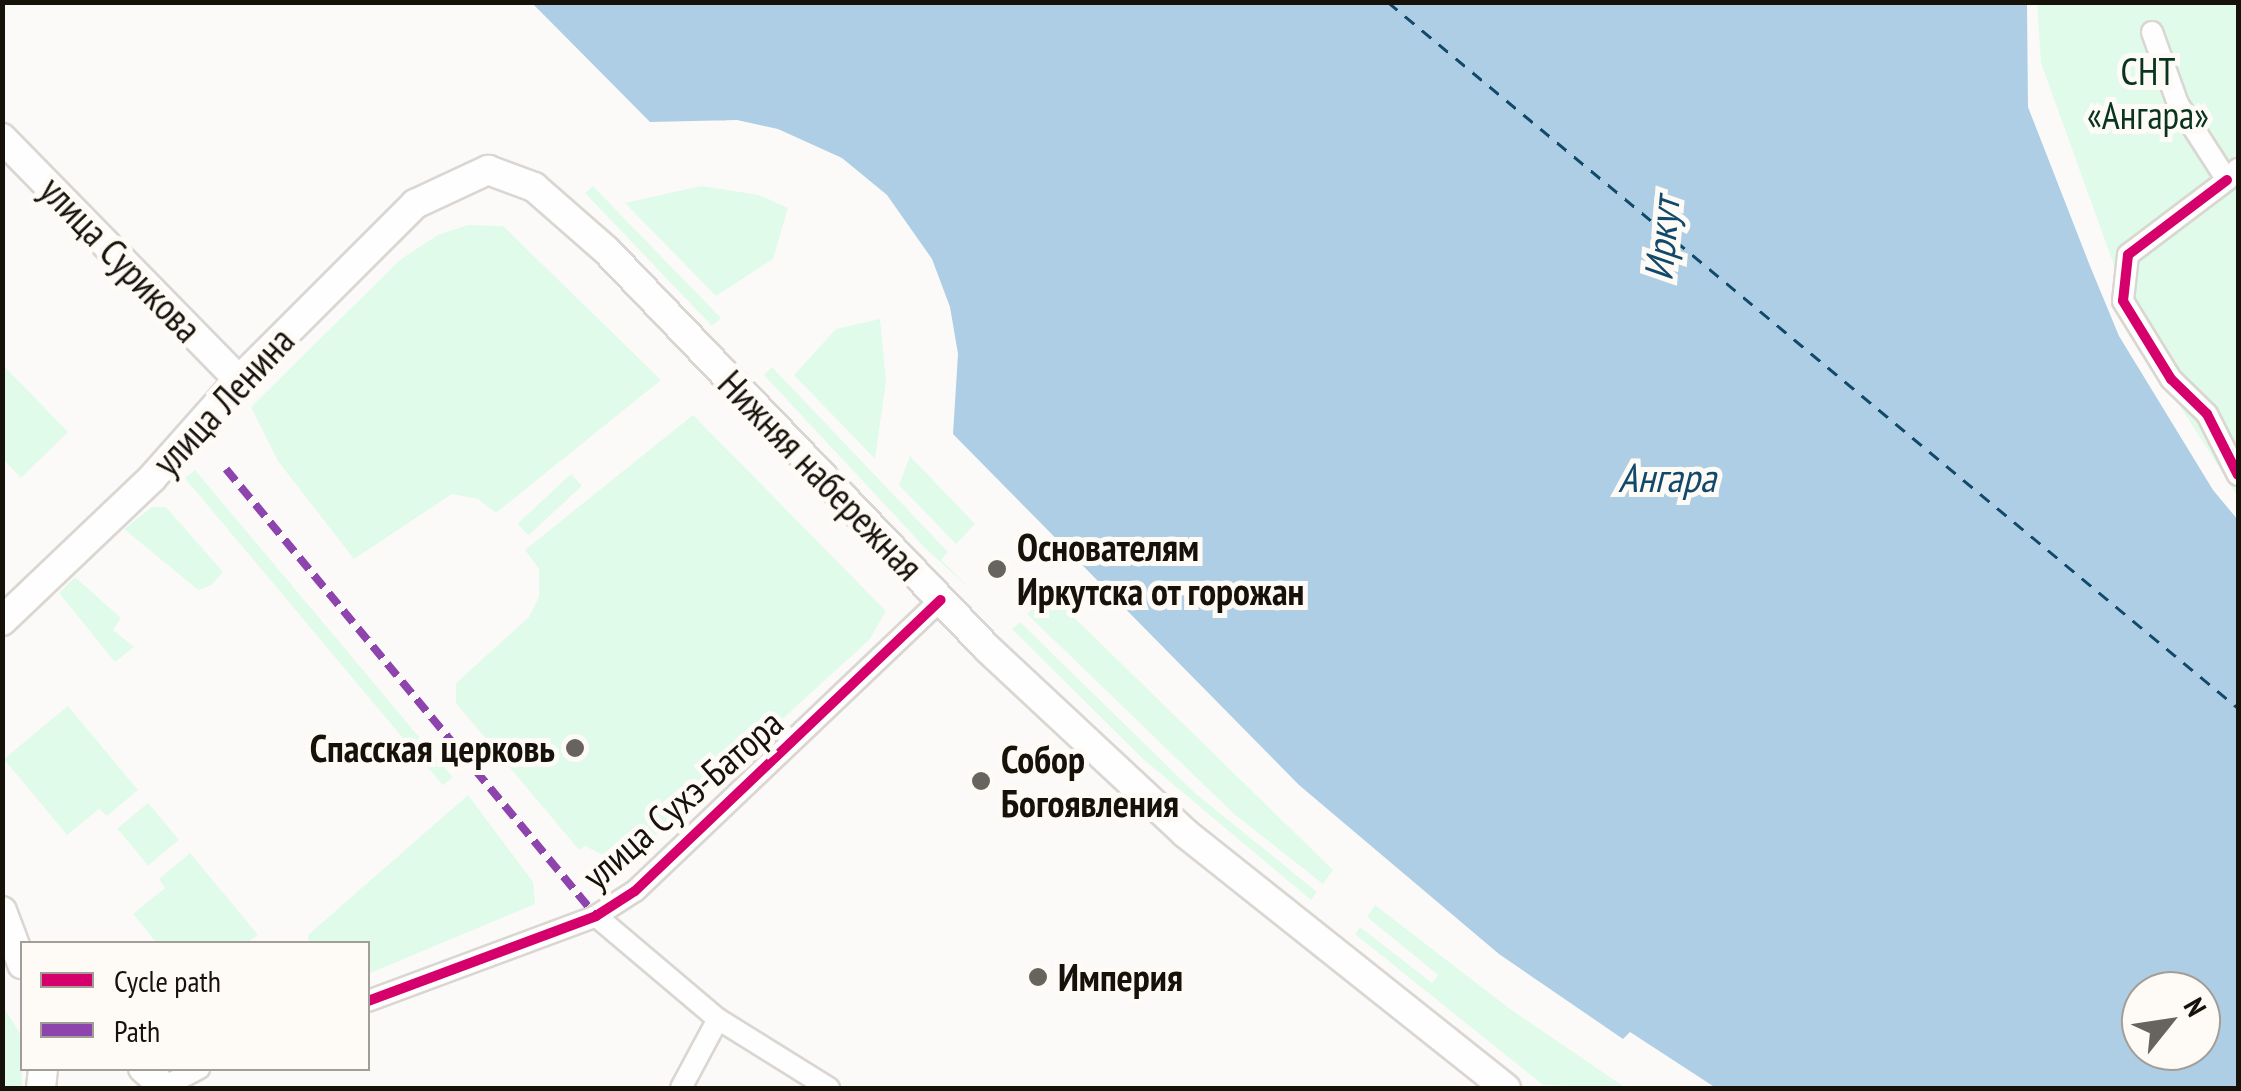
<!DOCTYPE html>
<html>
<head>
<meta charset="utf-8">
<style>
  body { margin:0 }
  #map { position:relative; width:2241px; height:1091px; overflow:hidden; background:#fcfaf8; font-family:"PT Sans Narrow",sans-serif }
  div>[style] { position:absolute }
  .green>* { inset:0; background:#e0fbe9; transform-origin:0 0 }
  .water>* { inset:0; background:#aecee6 }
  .ferry>* { height:2.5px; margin-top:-1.25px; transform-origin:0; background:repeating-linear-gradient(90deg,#11496b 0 12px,transparent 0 22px) }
  .roads { filter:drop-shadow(2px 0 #dad6d1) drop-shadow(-2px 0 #dad6d1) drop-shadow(0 2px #dad6d1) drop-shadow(0 -2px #dad6d1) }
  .minor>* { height:20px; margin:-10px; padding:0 10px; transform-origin:10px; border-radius:10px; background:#fffefe }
  .secondary>* { height:28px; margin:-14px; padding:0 14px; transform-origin:14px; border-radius:14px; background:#fffefe }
  .quiet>* { height:8px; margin-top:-4px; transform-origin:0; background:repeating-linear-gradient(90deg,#8e44ad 0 15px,transparent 0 23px) }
  .cycleway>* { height:10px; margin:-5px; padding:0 5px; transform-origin:5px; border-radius:5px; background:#d6006c }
  .dots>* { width:28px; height:28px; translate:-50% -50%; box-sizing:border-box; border:5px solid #fefbf6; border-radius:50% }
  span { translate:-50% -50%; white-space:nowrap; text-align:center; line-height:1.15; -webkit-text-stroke:10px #fefbf6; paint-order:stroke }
  .park-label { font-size:38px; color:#083420 }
  .street-label { font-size:38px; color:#171209 }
  .poi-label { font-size:38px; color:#171209; font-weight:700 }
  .left { translate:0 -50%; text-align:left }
  .right { translate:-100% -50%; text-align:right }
  .water-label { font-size:40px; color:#11496b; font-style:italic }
  .frame { position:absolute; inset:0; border:5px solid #171209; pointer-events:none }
  .legend { position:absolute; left:20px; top:941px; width:350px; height:130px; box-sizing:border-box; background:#fefbf6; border:2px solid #a29e97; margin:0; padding:12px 18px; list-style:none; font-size:30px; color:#171209 }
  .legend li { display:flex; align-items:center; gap:20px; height:50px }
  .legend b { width:50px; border:2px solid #a29e97 }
  .north { position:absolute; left:2121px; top:971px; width:100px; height:100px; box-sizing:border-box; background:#fefbf6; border:2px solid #a29e97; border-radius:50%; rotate:60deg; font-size:28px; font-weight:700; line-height:40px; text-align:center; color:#171209 }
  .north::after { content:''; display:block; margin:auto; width:35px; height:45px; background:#67635d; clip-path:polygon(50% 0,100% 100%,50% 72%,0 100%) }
</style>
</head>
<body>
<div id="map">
  <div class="green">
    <i style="clip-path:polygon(2037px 3px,2238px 3px,2238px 497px,2145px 351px,2041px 63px)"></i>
    <i style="clip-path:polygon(593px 186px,617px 211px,721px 318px,712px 326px,585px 193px)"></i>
    <i style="clip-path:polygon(701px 186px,759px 195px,788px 208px,773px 259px,716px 296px,625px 203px)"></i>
    <i style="clip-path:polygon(468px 225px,503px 226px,661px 380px,496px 513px,478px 499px,452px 494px,354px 559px,278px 461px,251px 407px,401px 259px,438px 235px)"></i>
    <i style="clip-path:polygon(880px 319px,886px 381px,875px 459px,794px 375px,836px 329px)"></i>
    <i style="clip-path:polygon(3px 365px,68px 432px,21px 478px,3px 459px)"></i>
    <i style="clip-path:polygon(772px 367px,948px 552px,941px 560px,975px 593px,927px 550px,764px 375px)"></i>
    <i style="clip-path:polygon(693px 415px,886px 611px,870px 639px,636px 853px,609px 858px,585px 846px,579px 850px,456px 703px,456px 683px,529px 617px,539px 597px,539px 569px,525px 550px)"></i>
    <i style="clip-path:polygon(910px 456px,975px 524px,956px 544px,899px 485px)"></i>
    <i style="left:195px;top:470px;width:401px;height:13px;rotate:50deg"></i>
    <i style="left:571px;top:474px;width:16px;height:73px;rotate:47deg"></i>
    <i style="clip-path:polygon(152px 507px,166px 507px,223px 572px,211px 585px,198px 590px,124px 529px)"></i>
    <i style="clip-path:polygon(75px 577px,121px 618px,113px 630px,134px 647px,115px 662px,59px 593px)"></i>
    <i style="clip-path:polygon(1048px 592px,1333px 870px,1323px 884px,1233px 813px,1027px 614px)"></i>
    <i style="clip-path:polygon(1020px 622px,1195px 793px,1317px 892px,1311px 900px,1143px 759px,1012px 629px)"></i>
    <i style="clip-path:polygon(68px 706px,138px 790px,107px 816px,99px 809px,67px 835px,4px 759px)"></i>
    <i style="clip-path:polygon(468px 795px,533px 882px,535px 904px,368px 974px,368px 944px,309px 943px,308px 935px)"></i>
    <i style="left:148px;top:803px;width:48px;height:40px;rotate:50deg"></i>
    <i style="clip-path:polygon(190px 853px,258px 935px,247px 943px,157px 943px,133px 914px,165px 888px,159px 879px)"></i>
    <i style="clip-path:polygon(1375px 905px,1510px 1009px,1626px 1088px,1543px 1085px,1355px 934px,1360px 927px,1432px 983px,1438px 975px,1367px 917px)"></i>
    <i style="clip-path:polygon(3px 1006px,22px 1037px,22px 1088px,3px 1088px)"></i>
  </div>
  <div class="water">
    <i style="clip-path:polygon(evenodd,532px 3px,2027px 3px,2028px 107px,2090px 266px,2119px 336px,2213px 490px,2238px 520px,2238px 1088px,1716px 1088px,1630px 1032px,1623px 1039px,1499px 954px,1299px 785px,953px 434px,958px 354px,950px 307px,932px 259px,887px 195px,842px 158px,778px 129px,737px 120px,650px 122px,532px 3px,2141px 991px,2201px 991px,2201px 1051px,2141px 1051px,2141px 991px)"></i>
  </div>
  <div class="ferry">
    <i style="left:1388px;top:2px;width:1105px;rotate:39.71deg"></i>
  </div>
  <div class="roads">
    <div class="minor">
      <i style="left:2152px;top:32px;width:77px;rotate:70.1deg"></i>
      <i style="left:2178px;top:104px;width:90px;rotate:57.2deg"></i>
      <i style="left:2227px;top:180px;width:16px;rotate:-45deg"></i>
      <i style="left:2227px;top:180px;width:124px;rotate:142.9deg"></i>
      <i style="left:2128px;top:255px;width:46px;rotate:96.2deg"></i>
      <i style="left:2123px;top:301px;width:92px;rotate:58.4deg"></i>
      <i style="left:2171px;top:379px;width:50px;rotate:44.2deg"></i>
      <i style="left:2207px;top:414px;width:68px;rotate:63.1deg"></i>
      <i style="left:596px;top:916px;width:160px;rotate:40.2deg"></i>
      <i style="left:718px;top:1019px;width:131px;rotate:31.9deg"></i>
      <i style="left:368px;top:1001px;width:243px;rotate:-20.4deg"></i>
      <i style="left:596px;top:916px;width:46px;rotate:-32.7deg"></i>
      <i style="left:635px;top:891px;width:422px;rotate:-43.6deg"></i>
      <i style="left:164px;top:1087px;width:40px;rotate:-28deg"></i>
      <i style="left:681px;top:1088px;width:78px;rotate:-61.8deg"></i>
    </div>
    <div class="secondary">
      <i style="left:2px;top:138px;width:339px;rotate:45.6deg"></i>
      <i style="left:2px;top:621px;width:207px;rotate:-43.6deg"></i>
      <i style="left:152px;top:478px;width:131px;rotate:-48.4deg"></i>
      <i style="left:239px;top:380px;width:249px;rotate:-45deg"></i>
      <i style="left:415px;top:204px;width:81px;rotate:-25deg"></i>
      <i style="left:488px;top:170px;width:49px;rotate:20.3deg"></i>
      <i style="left:534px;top:187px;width:96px;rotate:41.2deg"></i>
      <i style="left:606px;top:250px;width:552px;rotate:46.25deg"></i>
      <i style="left:988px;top:649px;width:270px;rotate:43deg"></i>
      <i style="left:1185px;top:833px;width:410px;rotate:38.5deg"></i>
      <i style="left:2px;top:911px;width:57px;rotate:69.3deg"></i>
      <i style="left:143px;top:1068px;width:30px;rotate:42deg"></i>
      <i style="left:41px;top:1088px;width:20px;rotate:-84deg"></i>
    </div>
  </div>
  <div class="quiet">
    <i style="left:226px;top:469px;width:580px;rotate:50.38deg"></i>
  </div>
  <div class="cycleway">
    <i style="left:2227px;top:180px;width:124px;rotate:142.9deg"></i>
    <i style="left:2128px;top:255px;width:46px;rotate:96.2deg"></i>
    <i style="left:2123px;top:301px;width:92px;rotate:58.4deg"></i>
    <i style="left:2171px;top:379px;width:50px;rotate:44.2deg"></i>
    <i style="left:2207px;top:414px;width:68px;rotate:63.1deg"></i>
    <i style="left:368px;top:1001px;width:243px;rotate:-20.4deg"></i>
    <i style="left:596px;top:916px;width:46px;rotate:-32.7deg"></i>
    <i style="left:635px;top:891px;width:422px;rotate:-43.6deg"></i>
  </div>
  <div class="dots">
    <i style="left:997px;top:569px;background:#67635d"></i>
    <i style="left:575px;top:748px;background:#67635d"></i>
    <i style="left:981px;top:781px;background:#67635d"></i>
    <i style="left:1038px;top:977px;background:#67635d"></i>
  </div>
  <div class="park-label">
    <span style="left:2148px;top:93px">СНТ<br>«Ангара»</span>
  </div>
  <div class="street-label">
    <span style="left:121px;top:259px;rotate:46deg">улица Сурикова</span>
    <span style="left:223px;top:401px;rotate:-47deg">улица Ленина</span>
    <span style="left:821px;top:475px;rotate:46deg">Нижняя набережная</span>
    <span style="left:682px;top:799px;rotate:-41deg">улица Сухэ-Батора</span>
  </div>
  <div class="poi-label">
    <span class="left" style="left:1017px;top:569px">Основателям<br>Иркутска от горожан</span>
    <span class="right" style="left:555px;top:748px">Спасская церковь</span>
    <span class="left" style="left:1001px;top:781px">Собор<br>Богоявления</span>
    <span class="left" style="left:1058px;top:977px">Империя</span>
  </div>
  <div class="water-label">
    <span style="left:1661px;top:239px;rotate:-85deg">Иркут</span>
    <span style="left:1667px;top:477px">Ангара</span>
  </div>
  <div class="frame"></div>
  <ul class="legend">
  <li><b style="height:12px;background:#d6006c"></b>Cycle path</li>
  <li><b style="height:12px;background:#8e44ad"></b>Path</li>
  </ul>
  <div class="north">N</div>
</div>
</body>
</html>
